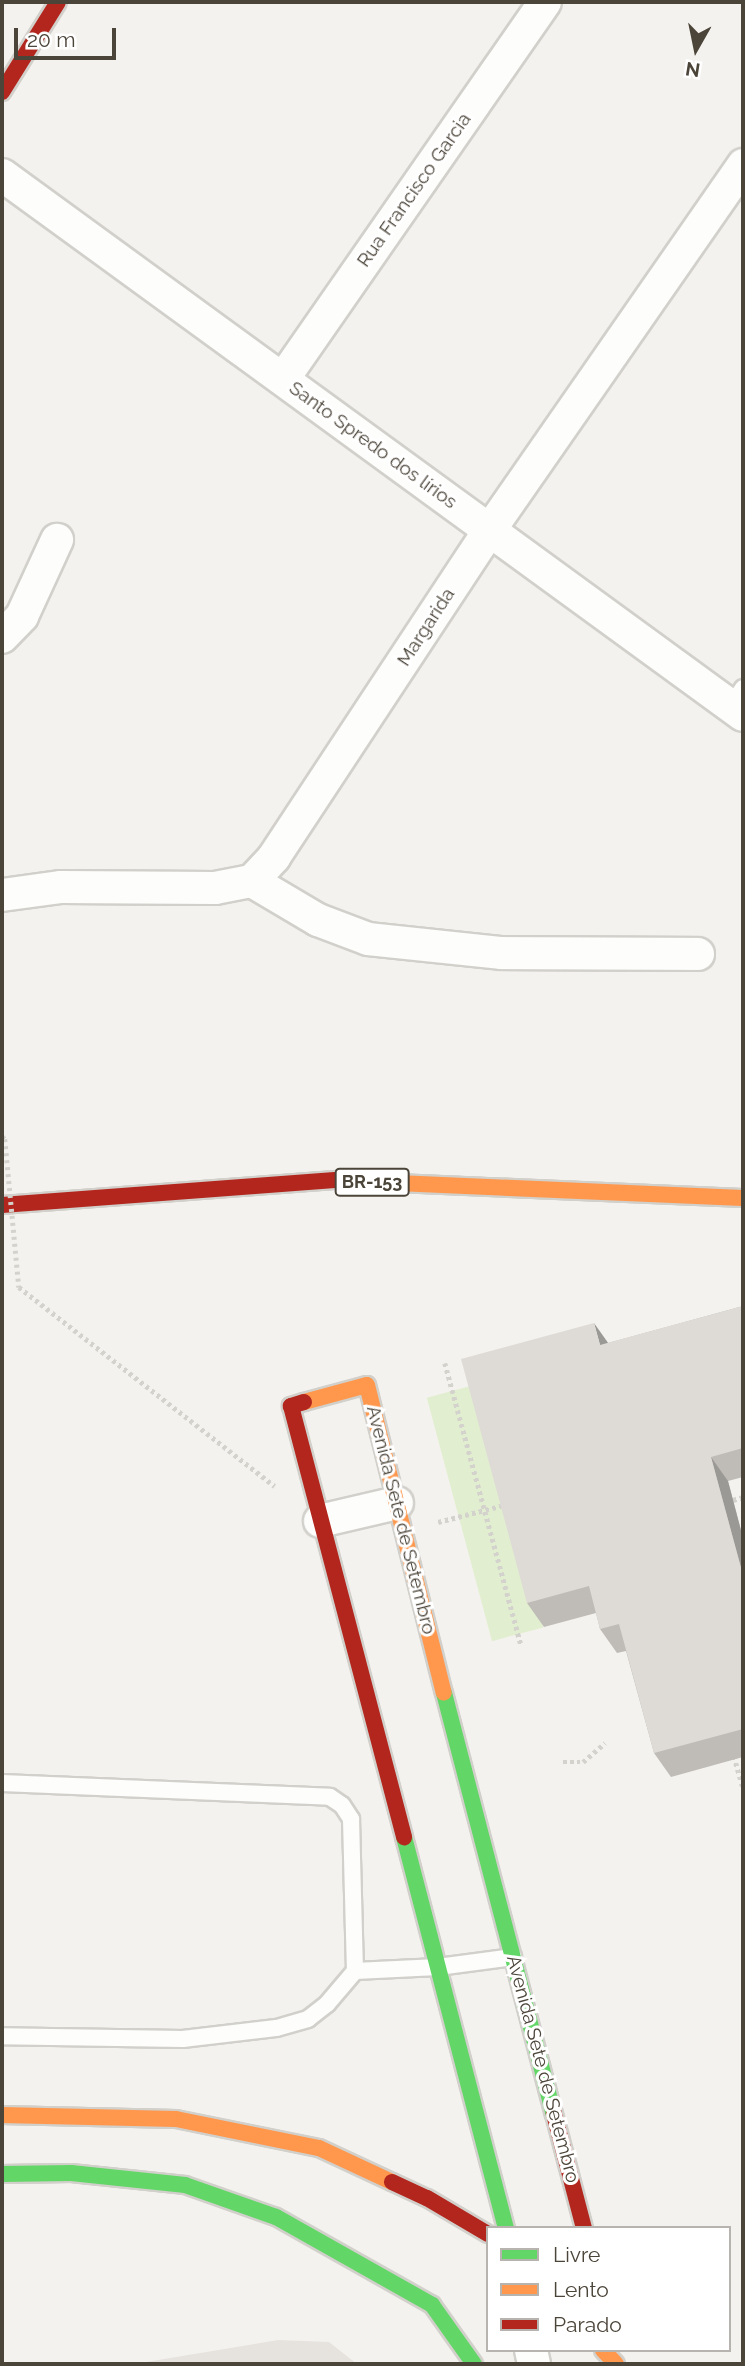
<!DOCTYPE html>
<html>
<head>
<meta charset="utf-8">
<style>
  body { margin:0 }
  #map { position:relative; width:745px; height:2366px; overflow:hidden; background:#f4f2ee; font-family:Raleway,sans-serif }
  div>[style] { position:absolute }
  .green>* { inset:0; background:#e1eecf; transform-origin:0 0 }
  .parking>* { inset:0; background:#e6e3df }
  .path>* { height:4.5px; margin-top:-2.25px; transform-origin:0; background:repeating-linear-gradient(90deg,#d3d2cc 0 3.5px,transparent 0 7px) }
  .roads { filter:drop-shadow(2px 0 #d2d0cb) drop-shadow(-2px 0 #d2d0cb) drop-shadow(0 2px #d2d0cb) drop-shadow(0 -2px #d2d0cb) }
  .lane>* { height:16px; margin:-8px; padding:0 8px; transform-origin:8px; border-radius:8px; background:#fdfdfc }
  .street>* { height:32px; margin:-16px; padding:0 16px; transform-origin:16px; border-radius:16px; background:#fdfdfc }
  .fast>* { height:16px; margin:-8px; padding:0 8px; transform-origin:8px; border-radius:8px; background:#63d668 }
  .slow>* { height:16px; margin:-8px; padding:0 8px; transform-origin:8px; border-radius:8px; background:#ff974d }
  .jam>* { height:16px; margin:-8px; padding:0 8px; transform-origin:8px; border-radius:8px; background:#b3261e }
  .path-bridge>* { height:4.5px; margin-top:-2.25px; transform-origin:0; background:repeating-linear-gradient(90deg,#d3d2cc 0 3.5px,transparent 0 7px) }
  .wall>* { inset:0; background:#bfbcb8 }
  .shaded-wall>* { inset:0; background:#9b9996 }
  .building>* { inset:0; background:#dedbd6 }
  span { translate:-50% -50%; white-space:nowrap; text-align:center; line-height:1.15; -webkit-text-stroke:6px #fff; paint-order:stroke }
  .shield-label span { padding:2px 5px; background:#fff; border:2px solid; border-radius:5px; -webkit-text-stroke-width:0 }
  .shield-label { font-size:18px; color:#4b4439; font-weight:700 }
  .street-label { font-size:19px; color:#4b4439 }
  .frame { position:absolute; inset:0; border:4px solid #4b4439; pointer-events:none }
  .legend { position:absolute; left:486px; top:2226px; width:245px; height:126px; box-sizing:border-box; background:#fff; border:2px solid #b7b4b0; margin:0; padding:9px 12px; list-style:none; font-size:21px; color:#4b4439 }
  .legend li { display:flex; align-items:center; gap:14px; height:35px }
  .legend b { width:35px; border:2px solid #b7b4b0 }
  .north { position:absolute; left:661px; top:14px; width:70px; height:70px; -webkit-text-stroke:5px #fff; paint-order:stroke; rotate:189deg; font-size:19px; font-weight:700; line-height:28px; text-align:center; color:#4b4439 }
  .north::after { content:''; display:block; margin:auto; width:24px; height:32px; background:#4b4439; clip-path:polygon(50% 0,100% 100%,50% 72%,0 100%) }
  .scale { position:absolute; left:14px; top:28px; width:102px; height:32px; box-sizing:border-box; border:4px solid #4b4439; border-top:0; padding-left:9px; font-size:21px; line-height:24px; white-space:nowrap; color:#4b4439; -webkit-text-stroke:5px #fff; paint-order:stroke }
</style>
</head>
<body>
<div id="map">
  <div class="green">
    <i style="left:478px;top:1384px;width:252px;height:53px;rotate:75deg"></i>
  </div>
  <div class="parking">
    <i style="clip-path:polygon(278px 2340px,329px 2342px,357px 2364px,134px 2364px)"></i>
  </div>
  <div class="path">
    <i style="left:2px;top:1136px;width:4px;rotate:45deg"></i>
    <i style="left:19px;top:1287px;width:324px;rotate:37.9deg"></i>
    <i style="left:445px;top:1363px;width:291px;rotate:74.9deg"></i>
    <i style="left:733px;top:1500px;width:10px;rotate:-17deg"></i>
    <i style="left:438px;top:1522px;width:68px;rotate:-14.4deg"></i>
    <i style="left:734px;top:1756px;width:33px;rotate:74deg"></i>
    <i style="left:563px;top:1762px;width:20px"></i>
    <i style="left:583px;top:1762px;width:29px;rotate:-41deg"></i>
  </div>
  <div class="roads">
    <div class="lane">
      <i style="left:731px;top:706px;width:22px;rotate:-56deg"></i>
      <i style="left:2px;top:1783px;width:328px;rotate:2.4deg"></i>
      <i style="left:330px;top:1797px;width:14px;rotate:34deg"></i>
      <i style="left:342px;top:1805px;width:17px;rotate:57deg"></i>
      <i style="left:351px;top:1819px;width:152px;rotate:88.5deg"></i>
      <i style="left:355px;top:1971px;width:43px;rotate:130.3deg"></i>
      <i style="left:327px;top:2004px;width:24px;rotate:142deg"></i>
      <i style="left:308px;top:2019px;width:33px;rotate:164deg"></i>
      <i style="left:276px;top:2028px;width:94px;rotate:173.3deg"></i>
      <i style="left:183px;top:2039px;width:181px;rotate:-179.1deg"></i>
      <i style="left:355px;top:1971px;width:83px;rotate:-2.8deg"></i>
      <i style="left:438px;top:1967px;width:76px;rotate:-7.6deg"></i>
    </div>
    <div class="street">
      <i style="left:2px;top:175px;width:917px;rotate:36.08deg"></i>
      <i style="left:283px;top:379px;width:459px;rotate:-55.2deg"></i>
      <i style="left:2px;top:637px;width:29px;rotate:-46deg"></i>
      <i style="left:22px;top:616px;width:84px;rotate:-65.3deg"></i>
      <i style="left:252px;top:881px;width:77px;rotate:30.6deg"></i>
      <i style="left:318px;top:920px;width:53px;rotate:20.8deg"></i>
      <i style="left:368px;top:939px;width:135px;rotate:6deg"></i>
      <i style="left:502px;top:953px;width:196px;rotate:0.3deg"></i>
      <i style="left:2px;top:895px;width:60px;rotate:-7.7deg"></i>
      <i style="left:61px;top:887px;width:154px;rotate:0.4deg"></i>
      <i style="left:215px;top:888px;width:38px;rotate:-11deg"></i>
      <i style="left:252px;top:881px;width:33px;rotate:-47deg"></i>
      <i style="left:274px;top:857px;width:391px;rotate:-56.6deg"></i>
      <i style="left:489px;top:531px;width:446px;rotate:-55.2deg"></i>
      <i style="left:320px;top:1521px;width:79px;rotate:-13.2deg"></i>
      <i style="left:531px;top:2350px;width:14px;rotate:78deg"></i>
    </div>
    <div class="fast">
      <i style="left:444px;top:1693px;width:435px;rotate:75.4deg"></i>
      <i style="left:404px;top:1837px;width:404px;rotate:75.4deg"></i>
      <i style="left:2px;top:2174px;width:69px;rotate:-0.8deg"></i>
      <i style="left:71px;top:2173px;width:115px;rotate:6deg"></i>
      <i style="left:185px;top:2185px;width:96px;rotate:19.4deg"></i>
      <i style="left:276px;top:2217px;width:179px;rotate:29.4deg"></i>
      <i style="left:432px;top:2305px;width:72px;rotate:54.6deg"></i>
    </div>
    <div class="slow">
      <i style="left:397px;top:1183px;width:346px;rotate:2.5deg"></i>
      <i style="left:304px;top:1402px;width:65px;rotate:-15.1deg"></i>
      <i style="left:367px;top:1385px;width:317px;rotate:76deg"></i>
      <i style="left:2px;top:2115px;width:174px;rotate:1.3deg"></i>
      <i style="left:176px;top:2119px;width:146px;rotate:11.5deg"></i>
      <i style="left:319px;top:2148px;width:81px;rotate:25deg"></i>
      <i style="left:603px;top:2350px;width:19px;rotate:47deg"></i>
    </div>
    <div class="jam">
      <i style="left:2px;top:92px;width:106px;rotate:-58.1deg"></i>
      <i style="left:2px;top:1205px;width:337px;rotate:-4.3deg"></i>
      <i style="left:338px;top:1180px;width:59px;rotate:2.9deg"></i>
      <i style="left:304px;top:1402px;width:14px;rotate:163deg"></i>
      <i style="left:291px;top:1406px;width:446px;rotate:75.3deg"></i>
      <i style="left:554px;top:2114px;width:118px;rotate:75.3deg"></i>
      <i style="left:392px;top:2182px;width:38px;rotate:25deg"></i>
      <i style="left:427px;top:2198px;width:71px;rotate:30.5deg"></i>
    </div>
  </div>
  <div class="path-bridge">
    <i style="left:5px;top:1139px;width:149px;rotate:84.6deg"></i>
  </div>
  <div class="wall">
    <i style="clip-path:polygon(743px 1306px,743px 1477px,728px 1481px,743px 1538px,743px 1757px,671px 1777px,654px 1753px,626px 1651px,617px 1653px,600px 1629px,596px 1613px,544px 1627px,527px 1603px,608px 1343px)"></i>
  </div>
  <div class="shaded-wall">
    <i style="clip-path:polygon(594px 1323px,611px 1347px,600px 1345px)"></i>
    <i style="clip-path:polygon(711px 1457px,728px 1481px,743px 1538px,743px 1575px)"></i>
  </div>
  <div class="building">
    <i style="clip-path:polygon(743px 1306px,743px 1374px,742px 1374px,743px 1378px,743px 1448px,711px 1457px,743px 1575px,743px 1729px,654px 1753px,619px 1624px,600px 1629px,589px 1586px,527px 1603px,461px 1359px,594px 1323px,600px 1345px)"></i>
  </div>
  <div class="shield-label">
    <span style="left:372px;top:1182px">BR-153</span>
  </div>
  <div class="street-label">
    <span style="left:414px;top:190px;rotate:-55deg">Rua Francisco Garcia</span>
    <span style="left:373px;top:445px;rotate:36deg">Santo Spredo dos lírios</span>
    <span style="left:426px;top:627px;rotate:-57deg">Margarida</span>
    <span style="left:401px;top:1520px;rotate:76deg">Avenida Sete de Setembro</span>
    <span style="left:543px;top:2069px;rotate:75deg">Avenida Sete de Setembro</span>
  </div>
  <div class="frame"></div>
  <ul class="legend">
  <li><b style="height:9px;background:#63d668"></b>Livre</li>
  <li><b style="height:9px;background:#ff974d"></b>Lento</li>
  <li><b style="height:9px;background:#b3261e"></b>Parado</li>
  </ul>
  <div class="north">N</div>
  <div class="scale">20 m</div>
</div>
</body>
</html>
